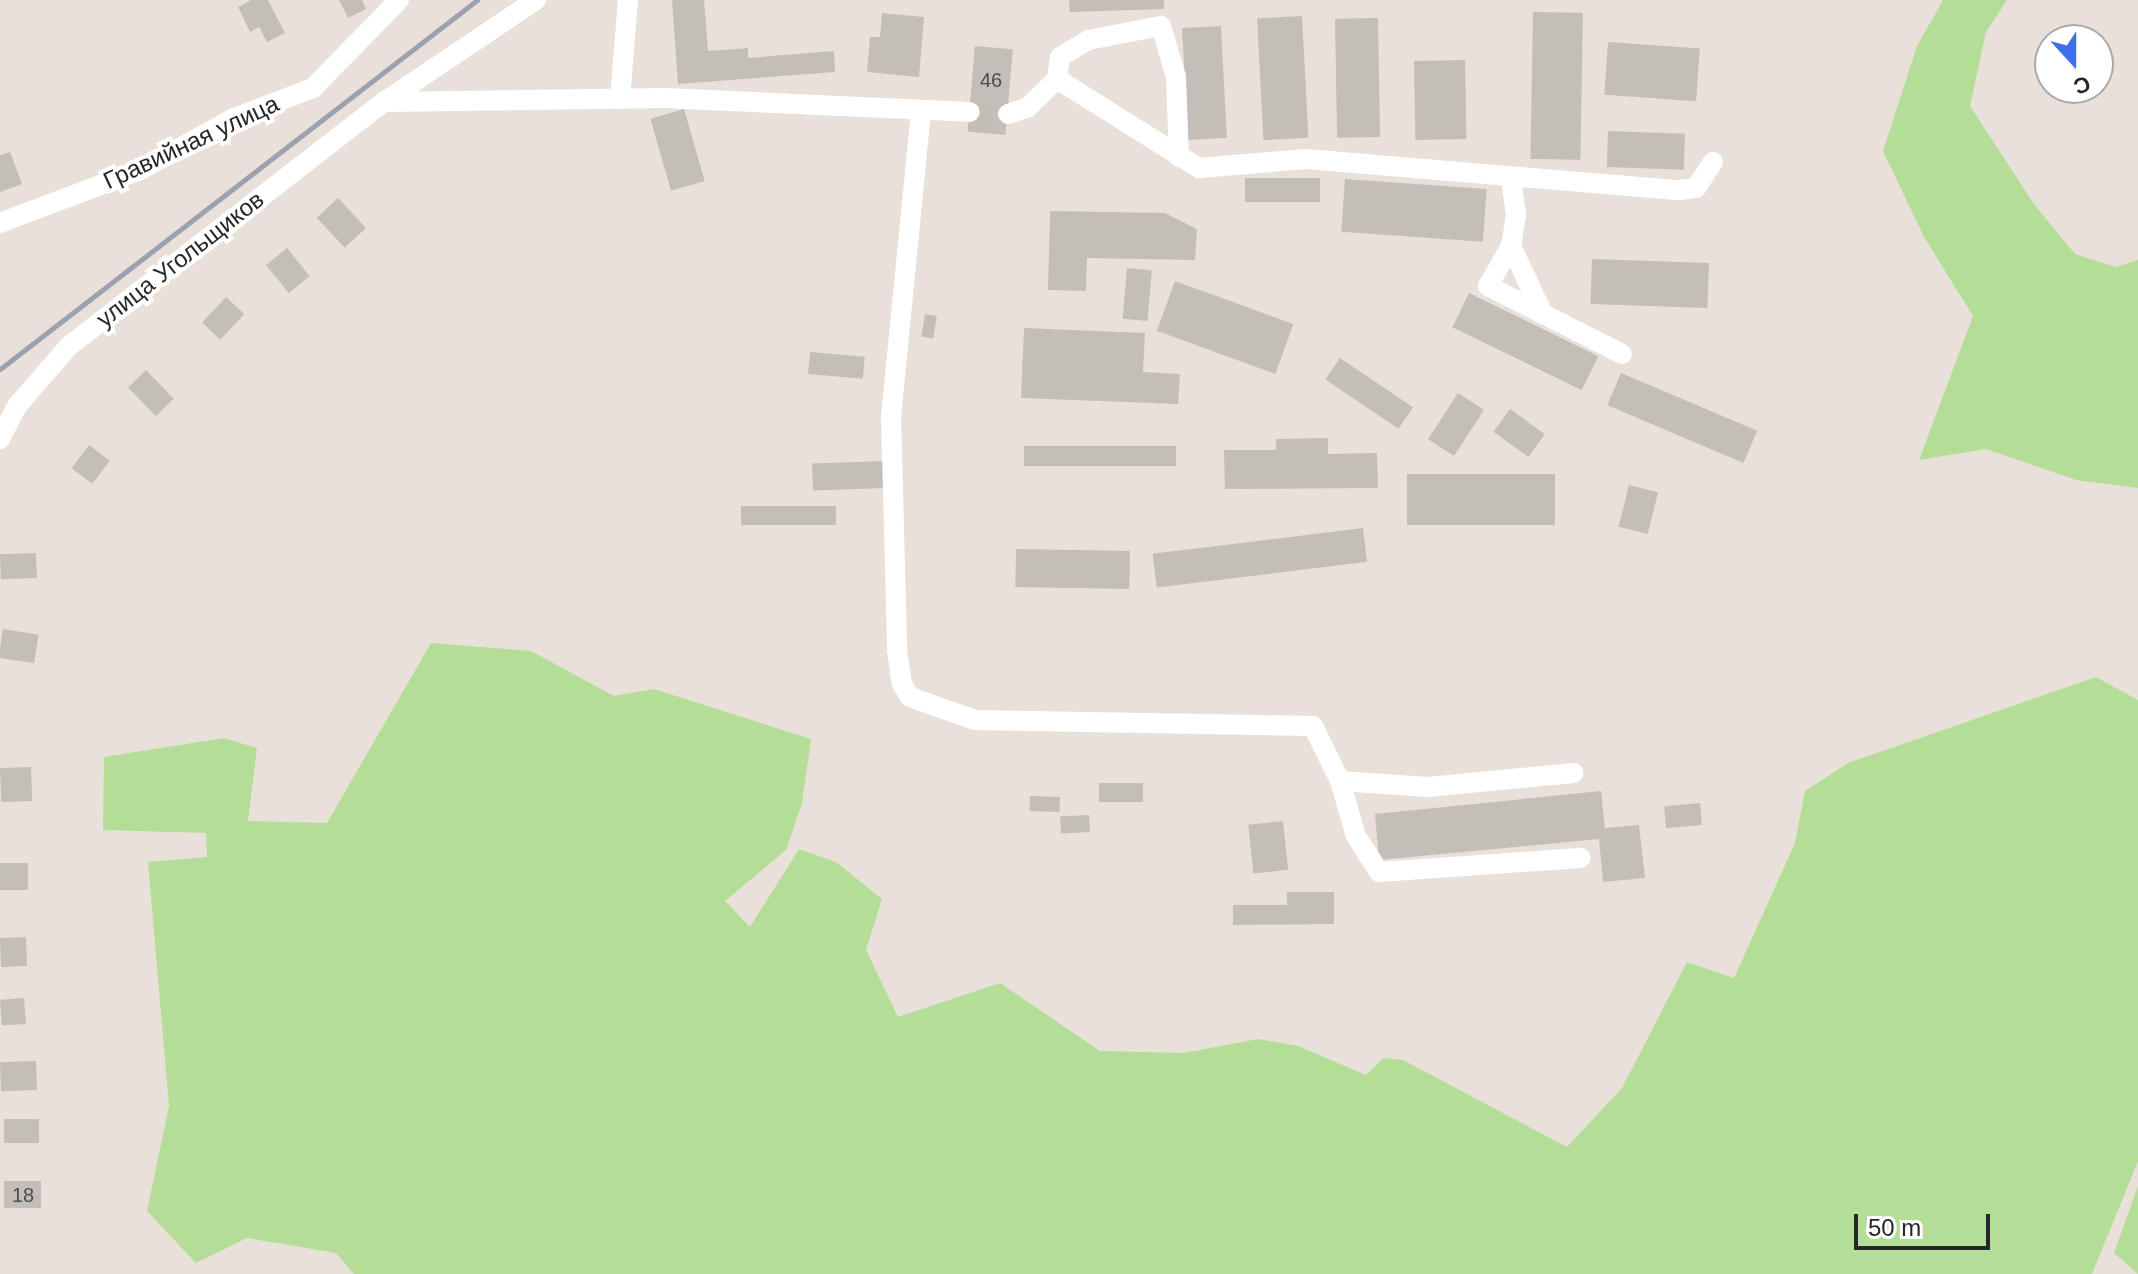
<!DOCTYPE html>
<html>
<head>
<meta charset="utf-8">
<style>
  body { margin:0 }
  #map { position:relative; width:2138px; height:1274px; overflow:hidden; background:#e9e1d9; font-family:Arial,sans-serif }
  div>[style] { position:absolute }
  .green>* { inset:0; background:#b4dd98 }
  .building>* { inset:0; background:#c4beb9; transform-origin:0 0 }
  .minor-tunnel>* { height:20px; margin-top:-10px; transform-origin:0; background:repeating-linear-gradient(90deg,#c2bcb5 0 20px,transparent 0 30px) }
  .minor>* { height:20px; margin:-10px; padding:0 10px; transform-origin:10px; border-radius:10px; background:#fff }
  .rail>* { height:5px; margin:-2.5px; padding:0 2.5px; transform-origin:2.5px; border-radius:2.5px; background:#9ca1b0 }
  span { translate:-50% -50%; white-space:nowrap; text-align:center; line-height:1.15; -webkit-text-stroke:8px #fff; paint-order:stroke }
  .number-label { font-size:20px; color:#4e4d4c }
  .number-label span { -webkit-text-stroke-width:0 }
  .street-label { font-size:24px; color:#272727 }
  .north { position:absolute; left:2034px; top:24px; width:80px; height:80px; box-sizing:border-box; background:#fff; border:2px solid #a9a9a9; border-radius:50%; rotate:159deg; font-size:22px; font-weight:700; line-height:32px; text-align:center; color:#272727 }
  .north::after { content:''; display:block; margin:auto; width:28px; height:36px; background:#416eed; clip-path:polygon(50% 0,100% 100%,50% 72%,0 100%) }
  .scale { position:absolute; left:1854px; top:1214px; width:136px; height:36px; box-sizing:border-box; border:4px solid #272727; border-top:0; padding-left:10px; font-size:24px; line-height:28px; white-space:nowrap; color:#272727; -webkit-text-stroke:6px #fff; paint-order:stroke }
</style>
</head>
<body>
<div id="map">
  <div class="green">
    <i style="clip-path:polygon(1943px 0,2007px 0,1986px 32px,1970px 106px,2034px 204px,2075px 254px,2116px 267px,2138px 260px,2138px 488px,2076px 480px,1986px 449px,1919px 460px,1973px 316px,1924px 237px,1883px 151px,1917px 46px)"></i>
    <i style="clip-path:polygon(431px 643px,531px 651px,614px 696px,654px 689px,811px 739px,802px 803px,786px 850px,725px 901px,750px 927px,799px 849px,836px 862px,882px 899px,866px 950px,898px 1017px,1000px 983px,1100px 1051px,1184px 1053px,1258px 1039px,1298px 1046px,1366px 1075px,1384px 1058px,1403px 1060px,1567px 1147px,1622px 1088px,1687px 962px,1734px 978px,1795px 843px,1805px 791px,1848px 763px,2096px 677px,2138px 700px,2138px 1161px,2092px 1274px,354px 1274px,336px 1253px,247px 1238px,196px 1263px,147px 1211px,169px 1106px,148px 862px,207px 857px,206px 833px,103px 830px,104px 757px,224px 738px,257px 748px,248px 821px,327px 823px)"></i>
    <i style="clip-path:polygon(2138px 1186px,2138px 1274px,2114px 1253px)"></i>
  </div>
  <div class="building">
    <i style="clip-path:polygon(251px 0,268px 0,285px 33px,267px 42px,259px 27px,250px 32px,238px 7px)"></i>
    <i style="clip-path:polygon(339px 0,362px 0,366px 9px,348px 18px)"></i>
    <i style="clip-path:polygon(672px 0,704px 0,708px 51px,748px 48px,748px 58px,834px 51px,835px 72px,678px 84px)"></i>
    <i style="clip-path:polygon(1069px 0,1164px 0,1164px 9px,1070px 12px)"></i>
    <i style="left:1533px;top:12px;width:50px;height:147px;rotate:1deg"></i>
    <i style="clip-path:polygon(882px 13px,924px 17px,919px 77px,867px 72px,870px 37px,880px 37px)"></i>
    <i style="left:1302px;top:16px;width:122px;height:45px;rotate:87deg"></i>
    <i style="left:1378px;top:18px;width:119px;height:43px;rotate:89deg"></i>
    <i style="left:1221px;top:26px;width:112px;height:39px;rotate:87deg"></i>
    <i style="left:1608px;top:42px;width:92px;height:53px;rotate:4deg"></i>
    <i style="left:975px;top:46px;width:38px;height:86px;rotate:5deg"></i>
    <i style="left:1465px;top:60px;width:79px;height:51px;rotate:89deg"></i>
    <i style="left:684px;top:109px;width:75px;height:35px;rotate:74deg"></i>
    <i style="left:1608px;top:131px;width:77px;height:36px;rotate:2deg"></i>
    <i style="clip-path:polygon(10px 152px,22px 184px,0 192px,0 155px)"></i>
    <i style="left:1320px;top:178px;width:24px;height:75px;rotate:90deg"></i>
    <i style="left:1345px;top:179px;width:142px;height:53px;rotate:4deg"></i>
    <i style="left:338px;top:198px;width:41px;height:29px;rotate:47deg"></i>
    <i style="clip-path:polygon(1050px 211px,1165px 213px,1197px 229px,1195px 260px,1087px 258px,1086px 291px,1048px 290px)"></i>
    <i style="left:287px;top:248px;width:36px;height:27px;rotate:51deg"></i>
    <i style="left:1592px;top:259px;width:117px;height:45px;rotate:2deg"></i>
    <i style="left:1127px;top:268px;width:25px;height:51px;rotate:5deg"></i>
    <i style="left:1175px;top:281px;width:126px;height:53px;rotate:20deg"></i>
    <i style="left:1469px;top:293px;width:144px;height:38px;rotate:26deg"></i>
    <i style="left:226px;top:297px;width:25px;height:35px;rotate:43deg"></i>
    <i style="left:925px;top:314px;width:12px;height:23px;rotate:9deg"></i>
    <i style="clip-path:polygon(1024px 328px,1145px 333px,1143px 372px,1180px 374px,1178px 404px,1021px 398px)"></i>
    <i style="left:810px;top:352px;width:55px;height:22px;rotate:5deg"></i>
    <i style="left:1340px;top:358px;width:88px;height:26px;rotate:34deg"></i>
    <i style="left:146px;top:370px;width:40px;height:25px;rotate:46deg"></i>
    <i style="left:1621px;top:373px;width:148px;height:35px;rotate:23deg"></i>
    <i style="left:1458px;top:393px;width:31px;height:55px;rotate:33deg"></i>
    <i style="left:1510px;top:409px;width:43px;height:28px;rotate:36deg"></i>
    <i style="clip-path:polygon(1328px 438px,1328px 454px,1377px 453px,1378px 488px,1225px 489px,1224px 450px,1276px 450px,1276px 439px)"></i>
    <i style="left:89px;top:445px;width:26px;height:29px;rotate:37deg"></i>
    <i style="left:1024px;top:446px;width:152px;height:20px"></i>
    <i style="left:886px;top:461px;width:27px;height:74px;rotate:88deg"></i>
    <i style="left:1407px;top:474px;width:148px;height:51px"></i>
    <i style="left:1629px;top:485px;width:30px;height:43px;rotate:14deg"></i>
    <i style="left:741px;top:506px;width:95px;height:19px"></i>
    <i style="left:1363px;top:528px;width:34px;height:212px;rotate:83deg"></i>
    <i style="left:1016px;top:549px;width:114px;height:38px;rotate:1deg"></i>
    <i style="left:36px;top:553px;width:25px;height:36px;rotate:88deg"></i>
    <i style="left:3px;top:629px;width:36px;height:29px;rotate:9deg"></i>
    <i style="left:31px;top:767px;width:34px;height:31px;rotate:88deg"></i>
    <i style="left:1143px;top:783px;width:19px;height:44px;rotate:90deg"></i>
    <i style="clip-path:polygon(1601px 791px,1605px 828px,1639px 825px,1645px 878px,1603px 882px,1599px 839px,1379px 860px,1375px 814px)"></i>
    <i style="left:1030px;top:796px;width:30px;height:15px;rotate:2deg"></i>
    <i style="left:1700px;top:803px;width:22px;height:36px;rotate:85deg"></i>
    <i style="left:1089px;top:815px;width:17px;height:29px;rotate:87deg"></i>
    <i style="left:1283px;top:821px;width:49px;height:35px;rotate:84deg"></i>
    <i style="left:0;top:863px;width:28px;height:27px"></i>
    <i style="clip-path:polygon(1287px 892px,1334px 892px,1334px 924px,1233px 925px,1233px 905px,1287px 905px)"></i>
    <i style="left:26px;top:937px;width:29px;height:26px;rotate:88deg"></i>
    <i style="left:24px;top:998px;width:26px;height:24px;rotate:86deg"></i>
    <i style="left:36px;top:1061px;width:29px;height:36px;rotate:88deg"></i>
    <i style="left:4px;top:1119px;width:35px;height:24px"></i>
    <i style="left:4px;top:1181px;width:37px;height:27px"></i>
  </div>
  <div class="minor-tunnel">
    <i style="left:970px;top:112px;width:38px;rotate:3deg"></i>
  </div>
  <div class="minor">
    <i style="left:1057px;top:79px;width:22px;rotate:-82deg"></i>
    <i style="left:1060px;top:57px;width:33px;rotate:-31deg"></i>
    <i style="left:1088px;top:40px;width:74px;rotate:-10.9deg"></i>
    <i style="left:1161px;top:26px;width:53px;rotate:73.6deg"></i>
    <i style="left:1176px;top:77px;width:80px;rotate:87.9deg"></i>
    <i style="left:620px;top:99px;width:99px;rotate:-85.4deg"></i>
    <i style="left:384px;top:102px;width:280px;rotate:-0.8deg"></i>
    <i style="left:664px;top:98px;width:306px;rotate:2.6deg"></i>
    <i style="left:921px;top:111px;width:305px;rotate:95.6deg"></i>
    <i style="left:891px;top:415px;width:235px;rotate:88.5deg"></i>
    <i style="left:897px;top:650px;width:34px;rotate:82deg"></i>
    <i style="left:902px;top:684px;width:15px;rotate:58deg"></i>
    <i style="left:910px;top:697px;width:69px;rotate:19.5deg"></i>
    <i style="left:975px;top:720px;width:338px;rotate:1deg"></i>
    <i style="left:1313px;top:726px;width:61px;rotate:63.9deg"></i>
    <i style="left:1340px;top:781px;width:88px;rotate:3.9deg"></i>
    <i style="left:1428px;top:787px;width:146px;rotate:-5.5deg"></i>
    <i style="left:1008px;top:114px;width:20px;rotate:-18deg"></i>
    <i style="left:1027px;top:108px;width:42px;rotate:-44deg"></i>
    <i style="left:1057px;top:79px;width:168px;rotate:32.1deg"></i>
    <i style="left:1199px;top:168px;width:107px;rotate:-4.8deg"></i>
    <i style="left:1306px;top:159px;width:374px;rotate:4.8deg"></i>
    <i style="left:1679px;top:190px;width:17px;rotate:-7deg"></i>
    <i style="left:1696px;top:188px;width:31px;rotate:-57deg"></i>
    <i style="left:1511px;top:179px;width:36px;rotate:82deg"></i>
    <i style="left:1516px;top:215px;width:31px;rotate:99deg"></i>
    <i style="left:1511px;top:246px;width:46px;rotate:119.9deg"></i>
    <i style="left:1488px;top:286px;width:150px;rotate:26.9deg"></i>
    <i style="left:0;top:223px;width:150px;rotate:-20.7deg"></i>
    <i style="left:140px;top:170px;width:107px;rotate:-29deg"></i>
    <i style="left:234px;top:118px;width:85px;rotate:-20.8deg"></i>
    <i style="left:313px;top:88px;width:123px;rotate:-45.7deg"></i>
    <i style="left:1511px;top:246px;width:75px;rotate:64.8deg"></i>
    <i style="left:0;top:439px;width:37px;rotate:-63deg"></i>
    <i style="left:17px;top:406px;width:79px;rotate:-49.1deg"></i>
    <i style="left:69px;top:346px;width:398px;rotate:-37.8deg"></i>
    <i style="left:384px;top:102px;width:183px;rotate:-33.9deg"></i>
    <i style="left:1340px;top:781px;width:57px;rotate:73.8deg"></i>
    <i style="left:1356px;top:836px;width:43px;rotate:57.4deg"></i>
    <i style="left:1379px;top:872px;width:202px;rotate:-4deg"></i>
  </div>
  <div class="rail">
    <i style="left:0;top:369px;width:603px;rotate:-37.72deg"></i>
  </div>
  <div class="number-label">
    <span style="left:991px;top:80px">46</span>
    <span style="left:23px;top:1195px">18</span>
  </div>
  <div class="street-label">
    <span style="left:191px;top:142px;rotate:-25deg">Гравийная улица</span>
    <span style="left:180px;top:259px;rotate:-38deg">улица Угольщиков</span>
  </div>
  <div class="north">С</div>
  <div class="scale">50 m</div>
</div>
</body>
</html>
